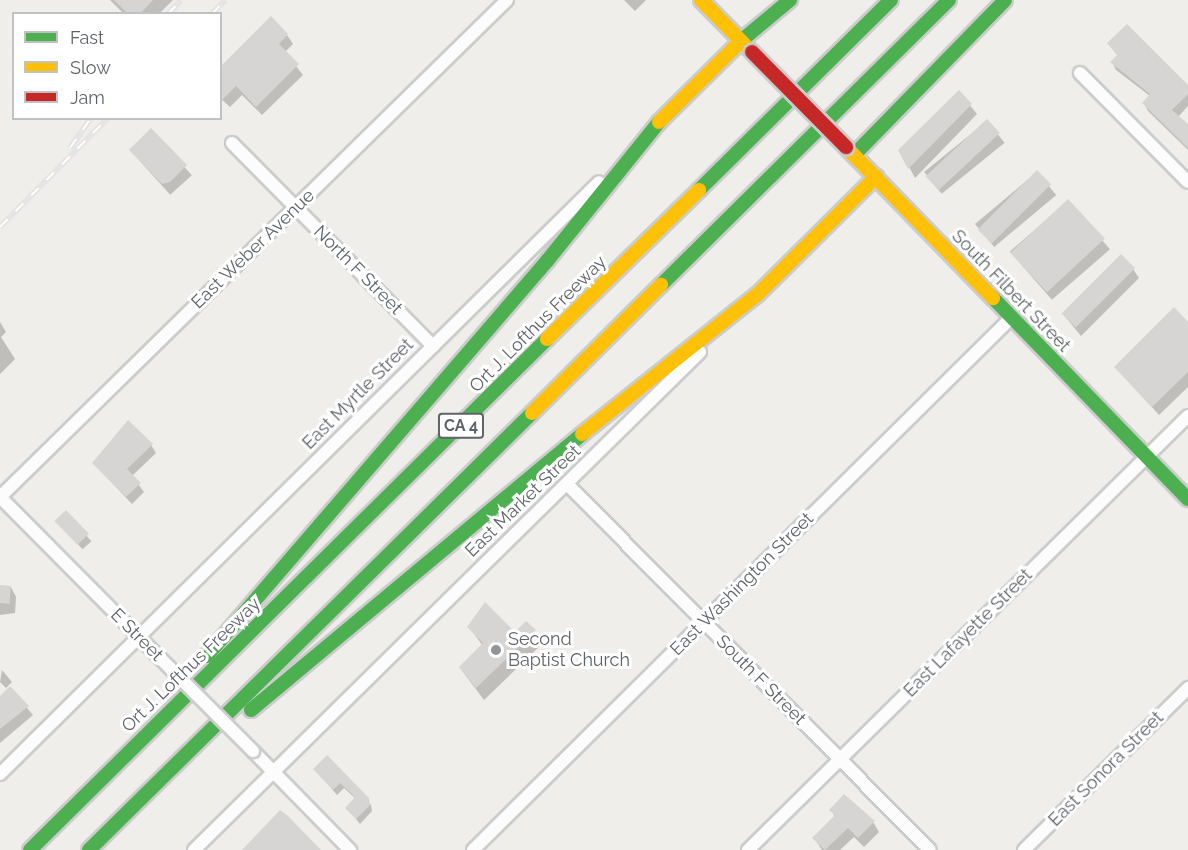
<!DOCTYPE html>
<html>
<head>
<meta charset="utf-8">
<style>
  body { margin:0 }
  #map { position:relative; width:1188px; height:850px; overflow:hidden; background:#efeeea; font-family:Raleway,sans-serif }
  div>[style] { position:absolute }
  .shadow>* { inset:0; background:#0003; transform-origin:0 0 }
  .building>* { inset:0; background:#d6d5d3; transform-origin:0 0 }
  .roads { filter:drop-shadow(2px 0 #cbcccc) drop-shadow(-2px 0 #cbcccc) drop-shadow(0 2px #cbcccc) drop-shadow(0 -2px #cbcccc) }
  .street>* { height:12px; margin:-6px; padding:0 6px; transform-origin:6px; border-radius:6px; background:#fdfcfc }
  .fast>* { height:14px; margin:-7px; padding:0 7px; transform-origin:7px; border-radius:7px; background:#4caf50 }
  .slow>* { height:14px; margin:-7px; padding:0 7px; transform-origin:7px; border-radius:7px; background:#ffc107 }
  .rail>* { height:6px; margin-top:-3px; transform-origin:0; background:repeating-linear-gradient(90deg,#fff 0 11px,#e4e4e4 0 22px); box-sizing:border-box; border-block:2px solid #e4e4e4 }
  .bridges { filter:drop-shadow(2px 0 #cbcccc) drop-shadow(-2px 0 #cbcccc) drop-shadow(0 2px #cbcccc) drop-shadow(0 -2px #cbcccc) }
  .street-bridge>* { height:12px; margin:-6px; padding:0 6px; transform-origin:6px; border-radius:6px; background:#fdfcfc }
  .jam-bridge>* { height:14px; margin:-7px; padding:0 7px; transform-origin:7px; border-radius:7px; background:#c62828 }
  .dots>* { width:16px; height:16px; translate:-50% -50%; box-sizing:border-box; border:3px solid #fff; border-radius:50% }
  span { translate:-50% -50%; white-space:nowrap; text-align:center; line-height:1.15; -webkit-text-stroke:6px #fff; paint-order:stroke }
  .shield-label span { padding:2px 4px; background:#fff; border:2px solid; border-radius:4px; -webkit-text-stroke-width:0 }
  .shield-label { font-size:16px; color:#5f6368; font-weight:700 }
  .street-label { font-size:18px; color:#5f6368 }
  .poi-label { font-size:18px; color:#5f6368 }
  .left { translate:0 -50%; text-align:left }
  .legend { position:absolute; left:12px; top:12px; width:210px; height:108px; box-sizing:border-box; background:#fff; border:2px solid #bfc1c3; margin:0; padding:8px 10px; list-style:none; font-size:18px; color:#5f6368 }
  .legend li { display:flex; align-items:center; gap:12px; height:30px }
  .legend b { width:30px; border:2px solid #bfc1c3 }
</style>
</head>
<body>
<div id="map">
  <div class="shadow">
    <i style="clip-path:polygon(110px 0,173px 0,159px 14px,124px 14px)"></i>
    <i style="clip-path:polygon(624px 0,646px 0,635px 11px)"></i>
    <i style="clip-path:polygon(287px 35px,293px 44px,285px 52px,303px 75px,262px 115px,242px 95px,230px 107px,220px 98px)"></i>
    <i style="clip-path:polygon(1109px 43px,1188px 87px,1188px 106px,1178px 117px,1188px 126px,1188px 150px,1148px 111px,1144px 103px,1150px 96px,1116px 70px,1112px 62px,1118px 56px)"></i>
    <i style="clip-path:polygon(959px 92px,977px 114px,915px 178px,900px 150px)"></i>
    <i style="left:987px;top:121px;width:28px;height:81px;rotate:51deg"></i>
    <i style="left:151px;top:130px;width:61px;height:29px;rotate:48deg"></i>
    <i style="left:1037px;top:172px;width:30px;height:81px;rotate:50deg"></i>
    <i style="left:1068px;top:201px;width:64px;height:77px;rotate:49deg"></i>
    <i style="clip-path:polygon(1133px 269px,1139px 278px,1081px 336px,1063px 314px)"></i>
    <i style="clip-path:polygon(0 322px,6px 332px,1px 337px,15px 359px,0 374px)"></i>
    <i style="clip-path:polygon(1188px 324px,1188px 387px,1159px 415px,1116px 368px)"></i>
    <i style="clip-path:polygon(151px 445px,156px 453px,132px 476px,144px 492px,132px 504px,94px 464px)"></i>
    <i style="left:66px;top:513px;width:38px;height:12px;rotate:48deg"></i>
    <i style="clip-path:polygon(0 586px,11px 587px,16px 597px,15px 613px,0 615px)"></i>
    <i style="clip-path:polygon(526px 623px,542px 644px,484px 700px,460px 668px,483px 646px,469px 627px,515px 634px)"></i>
    <i style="clip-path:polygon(2px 670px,12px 682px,6px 688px,0 682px)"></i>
    <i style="clip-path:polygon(10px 688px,33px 715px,0 743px,0 698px)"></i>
    <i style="clip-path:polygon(327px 757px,371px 805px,372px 811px,360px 824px,347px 808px,356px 799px,344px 788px,337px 795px,315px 769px)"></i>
    <i style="clip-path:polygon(831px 810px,873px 822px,879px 832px,864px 847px,854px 837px,840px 850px,822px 850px,814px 838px,835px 817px)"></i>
  </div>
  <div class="building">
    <i style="clip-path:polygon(114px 0,153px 0,140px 14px,128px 14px)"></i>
    <i style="clip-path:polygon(271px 16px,288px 34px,279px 44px,299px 64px,256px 107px,236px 86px,220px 102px,220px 67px)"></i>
    <i style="clip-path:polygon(1127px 24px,1188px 85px,1188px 94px,1172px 110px,1188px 124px,1188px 148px,1142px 103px,1150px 94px,1110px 62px,1117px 55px,1107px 43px)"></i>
    <i style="clip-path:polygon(959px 90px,972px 104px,908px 169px,898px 150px)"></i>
    <i style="left:987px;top:119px;width:19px;height:84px;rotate:47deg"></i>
    <i style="clip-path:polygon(151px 128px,187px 165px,170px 182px,162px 184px,129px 150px)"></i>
    <i style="left:1037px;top:170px;width:20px;height:84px;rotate:45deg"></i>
    <i style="left:1068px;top:199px;width:54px;height:79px;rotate:47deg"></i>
    <i style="left:1121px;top:254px;width:20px;height:84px;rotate:45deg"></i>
    <i style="clip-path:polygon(1174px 307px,1188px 322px,1188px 372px,1152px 407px,1114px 367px)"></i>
    <i style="clip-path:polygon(128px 420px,153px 444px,127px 469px,141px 483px,126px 497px,92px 463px)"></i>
    <i style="left:66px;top:510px;width:33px;height:16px;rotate:46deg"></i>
    <i style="left:0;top:585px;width:11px;height:18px;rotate:5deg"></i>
    <i style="clip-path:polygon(485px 602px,515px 632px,526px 621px,536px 630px,476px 688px,459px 667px,483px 643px,467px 627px)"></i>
    <i style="clip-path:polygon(10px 686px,29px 706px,0 729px,0 696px)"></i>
    <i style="clip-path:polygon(327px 755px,369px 798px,370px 805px,356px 819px,345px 808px,355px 797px,340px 783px,333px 790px,313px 769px)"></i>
    <i style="clip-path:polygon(844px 794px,875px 821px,858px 838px,848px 828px,825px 850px,812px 838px,835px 815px,829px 810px)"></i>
    <i style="clip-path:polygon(280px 810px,288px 816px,321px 850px,242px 850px)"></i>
  </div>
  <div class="roads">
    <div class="street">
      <i style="left:1080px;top:73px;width:153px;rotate:45.3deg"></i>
      <i style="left:232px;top:143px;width:286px;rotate:45.3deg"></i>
      <i style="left:567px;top:484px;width:515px;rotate:45.24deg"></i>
      <i style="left:0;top:497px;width:710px;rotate:-44.43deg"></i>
      <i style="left:0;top:497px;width:223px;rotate:45.2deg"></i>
      <i style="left:253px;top:751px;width:139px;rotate:45.6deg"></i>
      <i style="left:0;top:774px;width:842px;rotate:-44.66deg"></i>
      <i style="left:194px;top:850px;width:710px;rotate:-44.54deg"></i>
      <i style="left:473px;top:850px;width:758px;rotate:-44.68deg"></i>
      <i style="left:748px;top:850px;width:618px;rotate:-44.61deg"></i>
      <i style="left:1024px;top:850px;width:231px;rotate:-44.6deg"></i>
    </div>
    <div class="fast">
      <i style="left:741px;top:41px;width:64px;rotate:-39.9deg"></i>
      <i style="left:854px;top:155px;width:216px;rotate:-45.7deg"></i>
      <i style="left:699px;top:190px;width:270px;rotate:-44.7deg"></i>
      <i style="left:661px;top:285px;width:405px;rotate:-44.7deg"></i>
      <i style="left:993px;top:298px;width:280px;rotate:45.9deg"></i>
      <i style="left:207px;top:656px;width:521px;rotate:-49.28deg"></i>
      <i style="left:547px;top:261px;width:179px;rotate:-51.1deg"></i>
      <i style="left:251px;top:710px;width:431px;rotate:-39.8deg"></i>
      <i style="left:30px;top:850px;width:727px;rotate:-44.67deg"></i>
      <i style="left:89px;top:850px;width:622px;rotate:-44.61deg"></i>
    </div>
    <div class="slow">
      <i style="left:701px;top:0;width:67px;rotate:45.6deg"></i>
      <i style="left:659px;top:122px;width:115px;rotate:-44.6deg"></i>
      <i style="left:846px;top:147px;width:211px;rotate:45.8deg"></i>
      <i style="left:757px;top:295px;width:168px;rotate:-44.8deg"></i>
      <i style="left:547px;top:339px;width:213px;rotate:-44.4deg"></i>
      <i style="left:532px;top:413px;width:182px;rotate:-44.8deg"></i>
      <i style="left:582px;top:434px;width:223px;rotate:-38.5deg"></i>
    </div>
  </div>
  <div class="rail">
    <i style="left:168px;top:14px;width:19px;rotate:-47deg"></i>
    <i style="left:212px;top:14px;width:19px;rotate:-47deg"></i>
    <i style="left:70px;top:148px;width:37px;rotate:-55deg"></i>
    <i style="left:0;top:227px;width:153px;rotate:-45.3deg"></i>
  </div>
  <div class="bridges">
    <div class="street-bridge">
      <i style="left:157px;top:655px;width:136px;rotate:45deg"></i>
    </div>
    <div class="jam-bridge">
      <i style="left:752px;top:52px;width:134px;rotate:45.3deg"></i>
    </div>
  </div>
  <div class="dots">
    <i style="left:496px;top:650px;background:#919496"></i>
  </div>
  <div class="shield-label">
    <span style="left:461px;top:426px">CA 4</span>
  </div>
  <div class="street-label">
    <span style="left:253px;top:249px;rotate:-44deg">East Weber Avenue</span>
    <span style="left:358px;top:270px;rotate:45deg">North F Street</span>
    <span style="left:1011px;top:291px;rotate:46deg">South Filbert Street</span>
    <span style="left:538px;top:324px;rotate:-45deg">Ort J. Lofthus Freeway</span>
    <span style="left:358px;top:394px;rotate:-45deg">East Myrtle Street</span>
    <span style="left:523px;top:501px;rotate:-44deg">East Market Street</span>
    <span style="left:742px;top:584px;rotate:-45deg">East Washington Street</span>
    <span style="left:968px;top:633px;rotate:-45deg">East Lafayette Street</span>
    <span style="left:137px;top:635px;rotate:45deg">E Street</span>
    <span style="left:191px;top:665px;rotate:-44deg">Ort J. Lofthus Freeway</span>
    <span style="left:761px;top:680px;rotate:45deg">South F Street</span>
    <span style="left:1106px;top:769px;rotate:-45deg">East Sonora Street</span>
  </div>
  <div class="poi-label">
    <span class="left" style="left:508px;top:650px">Second<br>Baptist Church</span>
  </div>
  <ul class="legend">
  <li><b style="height:8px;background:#4caf50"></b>Fast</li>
  <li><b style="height:8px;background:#ffc107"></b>Slow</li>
  <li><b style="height:8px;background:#c62828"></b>Jam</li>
  </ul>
</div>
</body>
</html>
